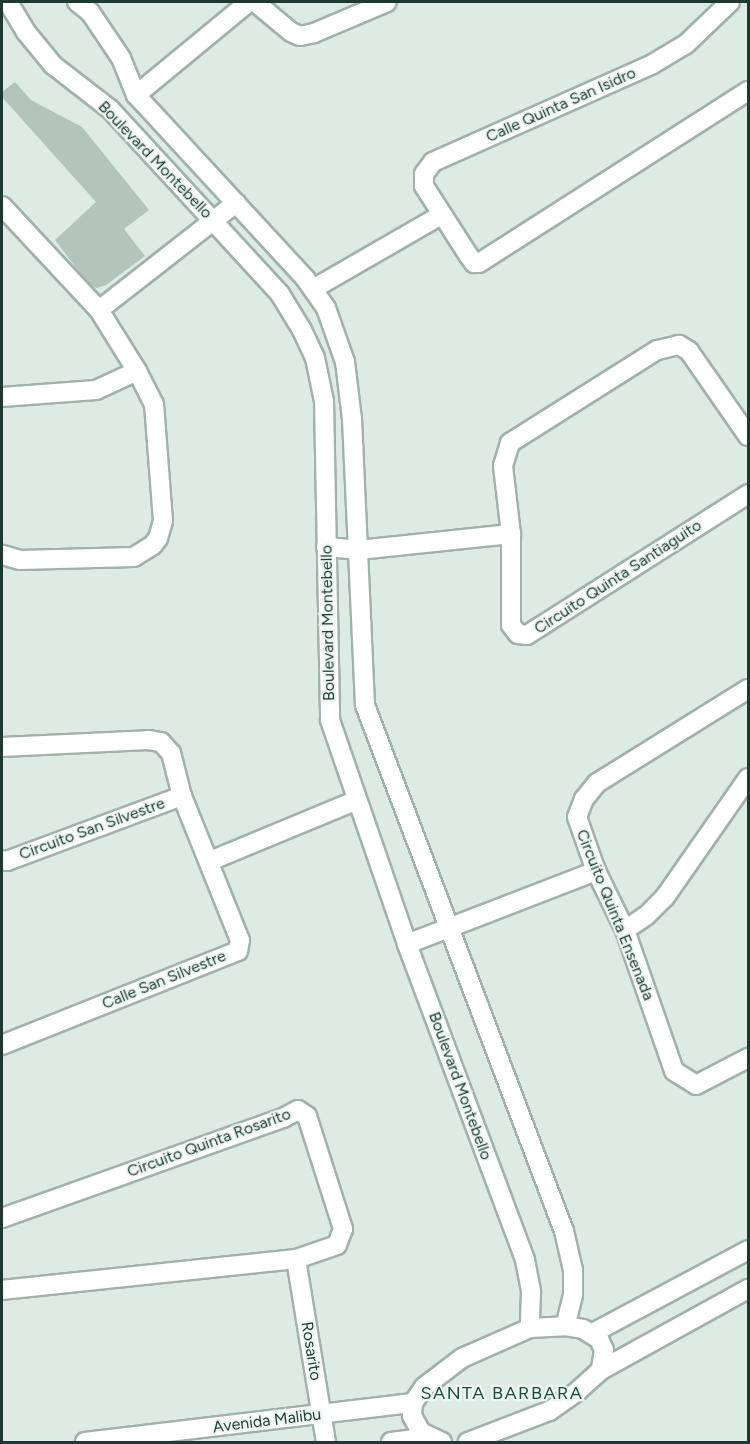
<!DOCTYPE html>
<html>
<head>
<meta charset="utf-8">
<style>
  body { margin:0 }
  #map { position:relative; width:750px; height:1444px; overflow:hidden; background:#deeae4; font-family:Figtree,sans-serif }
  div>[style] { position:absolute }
  .building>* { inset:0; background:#b3c4bd }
  .roads { filter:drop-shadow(2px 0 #a1b1ab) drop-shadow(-2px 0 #a1b1ab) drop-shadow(0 2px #a1b1ab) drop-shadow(0 -2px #a1b1ab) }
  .minor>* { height:18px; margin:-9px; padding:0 9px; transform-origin:9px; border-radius:9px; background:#fff }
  span { translate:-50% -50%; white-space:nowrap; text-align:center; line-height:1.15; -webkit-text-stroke:4.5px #eef6f2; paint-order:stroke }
  .street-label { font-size:16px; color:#1f3932 }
  .neighbourhood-label { font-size:18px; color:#1b4b3f; letter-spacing:1.5px }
  .frame { position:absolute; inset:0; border:3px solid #1f3932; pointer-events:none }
</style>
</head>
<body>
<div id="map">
  <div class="building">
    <i style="clip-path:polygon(15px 82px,31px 100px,82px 127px,149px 210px,124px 229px,145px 256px,106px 285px,97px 288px,89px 285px,55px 240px,96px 202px,2px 97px,2px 92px)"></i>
  </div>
  <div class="roads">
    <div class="minor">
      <i style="left:8px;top:2px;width:35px;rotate:59deg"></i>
      <i style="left:26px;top:32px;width:43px;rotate:50.7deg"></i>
      <i style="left:53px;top:65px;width:72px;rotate:37.7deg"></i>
      <i style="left:110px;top:109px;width:251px;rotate:47.4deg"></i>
      <i style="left:280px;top:294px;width:42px;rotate:58.6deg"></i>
      <i style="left:302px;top:330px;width:31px;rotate:65deg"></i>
      <i style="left:315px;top:358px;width:44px;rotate:78.2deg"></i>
      <i style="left:324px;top:401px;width:319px;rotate:88.9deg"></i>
      <i style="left:330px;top:720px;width:237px;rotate:71deg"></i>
      <i style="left:407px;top:944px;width:337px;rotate:69.5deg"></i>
      <i style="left:525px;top:1260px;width:33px;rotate:79deg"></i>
      <i style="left:531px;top:1292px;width:36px;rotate:92deg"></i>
      <i style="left:77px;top:2px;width:16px;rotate:38deg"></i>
      <i style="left:90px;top:12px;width:55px;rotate:56deg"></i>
      <i style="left:121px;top:58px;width:40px;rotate:68deg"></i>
      <i style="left:136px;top:95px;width:249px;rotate:47.3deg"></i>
      <i style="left:305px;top:278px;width:37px;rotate:55deg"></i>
      <i style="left:326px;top:308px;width:57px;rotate:70.6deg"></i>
      <i style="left:345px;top:362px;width:57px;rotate:83deg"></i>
      <i style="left:352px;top:419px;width:286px;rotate:87.4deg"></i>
      <i style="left:365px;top:705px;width:562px;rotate:69.28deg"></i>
      <i style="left:564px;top:1231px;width:40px;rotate:77deg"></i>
      <i style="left:573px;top:1270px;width:25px;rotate:90deg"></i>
      <i style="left:573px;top:1295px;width:32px;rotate:104deg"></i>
      <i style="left:255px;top:2px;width:47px;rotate:39.8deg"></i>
      <i style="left:291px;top:32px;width:10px;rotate:24deg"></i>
      <i style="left:300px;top:36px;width:14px;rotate:-12deg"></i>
      <i style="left:314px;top:33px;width:79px;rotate:-23deg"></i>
      <i style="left:730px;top:2px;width:61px;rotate:136.3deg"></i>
      <i style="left:686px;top:44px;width:39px;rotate:149deg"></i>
      <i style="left:653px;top:64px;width:241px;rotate:156deg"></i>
      <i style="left:433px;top:162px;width:15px;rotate:127deg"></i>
      <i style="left:424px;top:174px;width:12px;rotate:90deg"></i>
      <i style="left:424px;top:186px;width:83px;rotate:57.3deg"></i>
      <i style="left:469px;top:256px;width:9px;rotate:54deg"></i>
      <i style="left:474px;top:263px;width:5px"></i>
      <i style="left:479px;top:263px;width:319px;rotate:-32.6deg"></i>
      <i style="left:136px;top:95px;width:146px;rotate:-39.5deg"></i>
      <i style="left:2px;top:206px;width:142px;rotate:47deg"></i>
      <i style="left:99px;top:310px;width:72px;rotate:58.1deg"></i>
      <i style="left:137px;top:371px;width:37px;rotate:63deg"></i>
      <i style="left:154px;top:404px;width:117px;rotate:85.6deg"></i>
      <i style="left:163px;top:521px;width:18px;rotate:106deg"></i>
      <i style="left:158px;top:538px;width:9px;rotate:126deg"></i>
      <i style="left:153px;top:545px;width:22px;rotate:148deg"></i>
      <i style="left:134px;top:557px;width:114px;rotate:178.5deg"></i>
      <i style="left:20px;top:560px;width:19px;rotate:-164deg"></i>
      <i style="left:313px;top:289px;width:148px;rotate:-30deg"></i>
      <i style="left:99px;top:310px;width:174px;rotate:-38deg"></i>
      <i style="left:2px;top:397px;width:94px;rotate:-4.3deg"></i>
      <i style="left:96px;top:390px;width:45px;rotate:-24.9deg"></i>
      <i style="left:748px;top:436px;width:103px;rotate:-124.8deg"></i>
      <i style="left:689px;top:351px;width:12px;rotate:-149deg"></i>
      <i style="left:679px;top:345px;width:23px;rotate:167deg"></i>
      <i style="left:657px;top:350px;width:174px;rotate:147.7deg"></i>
      <i style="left:510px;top:443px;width:24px;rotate:107deg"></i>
      <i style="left:503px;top:466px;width:68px;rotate:83.3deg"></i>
      <i style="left:511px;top:534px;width:91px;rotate:90deg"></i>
      <i style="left:511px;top:625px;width:11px;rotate:52deg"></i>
      <i style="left:518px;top:634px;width:9px;rotate:6deg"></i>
      <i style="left:527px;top:635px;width:262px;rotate:-32.5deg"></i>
      <i style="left:326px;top:547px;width:32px;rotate:5deg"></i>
      <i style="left:358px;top:550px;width:154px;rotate:-6deg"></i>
      <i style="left:748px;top:689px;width:178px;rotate:148.1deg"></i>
      <i style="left:597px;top:783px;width:21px;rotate:129deg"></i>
      <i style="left:584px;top:799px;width:19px;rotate:111deg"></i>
      <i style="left:577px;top:817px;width:57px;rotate:70.6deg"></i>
      <i style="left:596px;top:871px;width:66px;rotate:63.8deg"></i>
      <i style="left:625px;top:930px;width:149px;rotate:70.8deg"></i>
      <i style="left:674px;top:1071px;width:26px;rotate:32deg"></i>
      <i style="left:696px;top:1085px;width:59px;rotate:-27.4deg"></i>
      <i style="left:2px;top:747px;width:146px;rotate:-2.7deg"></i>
      <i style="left:148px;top:740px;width:13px;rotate:9deg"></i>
      <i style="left:161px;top:742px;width:15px;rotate:48deg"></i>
      <i style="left:171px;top:753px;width:44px;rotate:75.7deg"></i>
      <i style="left:182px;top:796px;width:155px;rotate:68.1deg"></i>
      <i style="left:240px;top:940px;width:11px;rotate:100deg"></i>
      <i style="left:238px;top:951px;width:254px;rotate:158.3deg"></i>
      <i style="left:2px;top:860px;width:5px;rotate:11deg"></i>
      <i style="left:7px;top:861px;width:187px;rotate:-20.4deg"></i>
      <i style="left:210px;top:861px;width:159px;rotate:-22.5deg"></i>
      <i style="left:625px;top:930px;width:25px;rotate:-34deg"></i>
      <i style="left:646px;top:916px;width:27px;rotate:-45deg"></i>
      <i style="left:665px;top:897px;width:145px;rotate:-55.1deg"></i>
      <i style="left:407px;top:944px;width:203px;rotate:-21.1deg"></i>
      <i style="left:2px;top:1218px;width:298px;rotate:-19.6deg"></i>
      <i style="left:283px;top:1118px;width:17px;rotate:-28deg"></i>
      <i style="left:298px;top:1110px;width:11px;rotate:34deg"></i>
      <i style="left:307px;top:1116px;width:119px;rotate:72.3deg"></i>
      <i style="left:343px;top:1229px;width:17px;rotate:111deg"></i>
      <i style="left:337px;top:1245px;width:43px;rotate:161.1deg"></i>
      <i style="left:296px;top:1259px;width:296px;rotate:174deg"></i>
      <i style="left:296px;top:1259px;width:185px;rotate:80.7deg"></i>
      <i style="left:591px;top:1334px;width:178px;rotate:-28.1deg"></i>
      <i style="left:601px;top:1370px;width:168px;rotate:-28.9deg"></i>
      <i style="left:85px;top:1442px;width:330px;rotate:-6.8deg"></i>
      <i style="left:391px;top:1442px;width:40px;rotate:-7.1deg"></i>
      <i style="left:442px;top:1442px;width:23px;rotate:-155deg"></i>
      <i style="left:421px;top:1432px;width:18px;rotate:-119deg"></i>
      <i style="left:412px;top:1416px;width:13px;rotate:-86deg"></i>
      <i style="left:413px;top:1403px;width:19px;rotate:-55deg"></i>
      <i style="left:424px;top:1387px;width:48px;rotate:-37.3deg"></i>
      <i style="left:462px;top:1358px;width:74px;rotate:-23.8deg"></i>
      <i style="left:530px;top:1328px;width:35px;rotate:-3deg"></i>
      <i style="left:565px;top:1326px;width:18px;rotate:9deg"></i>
      <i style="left:583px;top:1329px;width:19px;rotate:32deg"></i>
      <i style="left:599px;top:1339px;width:12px;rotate:66deg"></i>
      <i style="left:604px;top:1350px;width:20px;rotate:99deg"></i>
      <i style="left:601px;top:1370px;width:31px;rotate:138deg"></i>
      <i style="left:578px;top:1391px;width:35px;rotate:145deg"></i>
      <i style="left:549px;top:1411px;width:87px;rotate:159.1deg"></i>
    </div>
  </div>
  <div class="street-label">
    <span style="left:561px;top:105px;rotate:-24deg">Calle Quinta San Isidro</span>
    <span style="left:155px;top:160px;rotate:46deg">Boulevard Montebello</span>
    <span style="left:618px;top:577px;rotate:-33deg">Circuito Quinta Santiaguito</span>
    <span style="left:328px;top:623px;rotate:-91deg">Boulevard Montebello</span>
    <span style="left:92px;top:829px;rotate:-20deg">Circuito San Silvestre</span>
    <span style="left:615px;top:915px;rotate:68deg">Circuito Quinta Ensenada</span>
    <span style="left:164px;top:980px;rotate:-22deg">Calle San Silvestre</span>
    <span style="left:460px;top:1086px;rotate:70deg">Boulevard Montebello</span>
    <span style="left:209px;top:1143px;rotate:-20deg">Circuito Quinta Rosarito</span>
    <span style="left:311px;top:1351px;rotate:81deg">Rosarito</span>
    <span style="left:267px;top:1421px;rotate:-7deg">Avenida Malibu</span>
  </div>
  <div class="neighbourhood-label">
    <span style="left:502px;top:1393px">SANTA BARBARA</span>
  </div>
  <div class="frame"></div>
</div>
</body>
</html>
